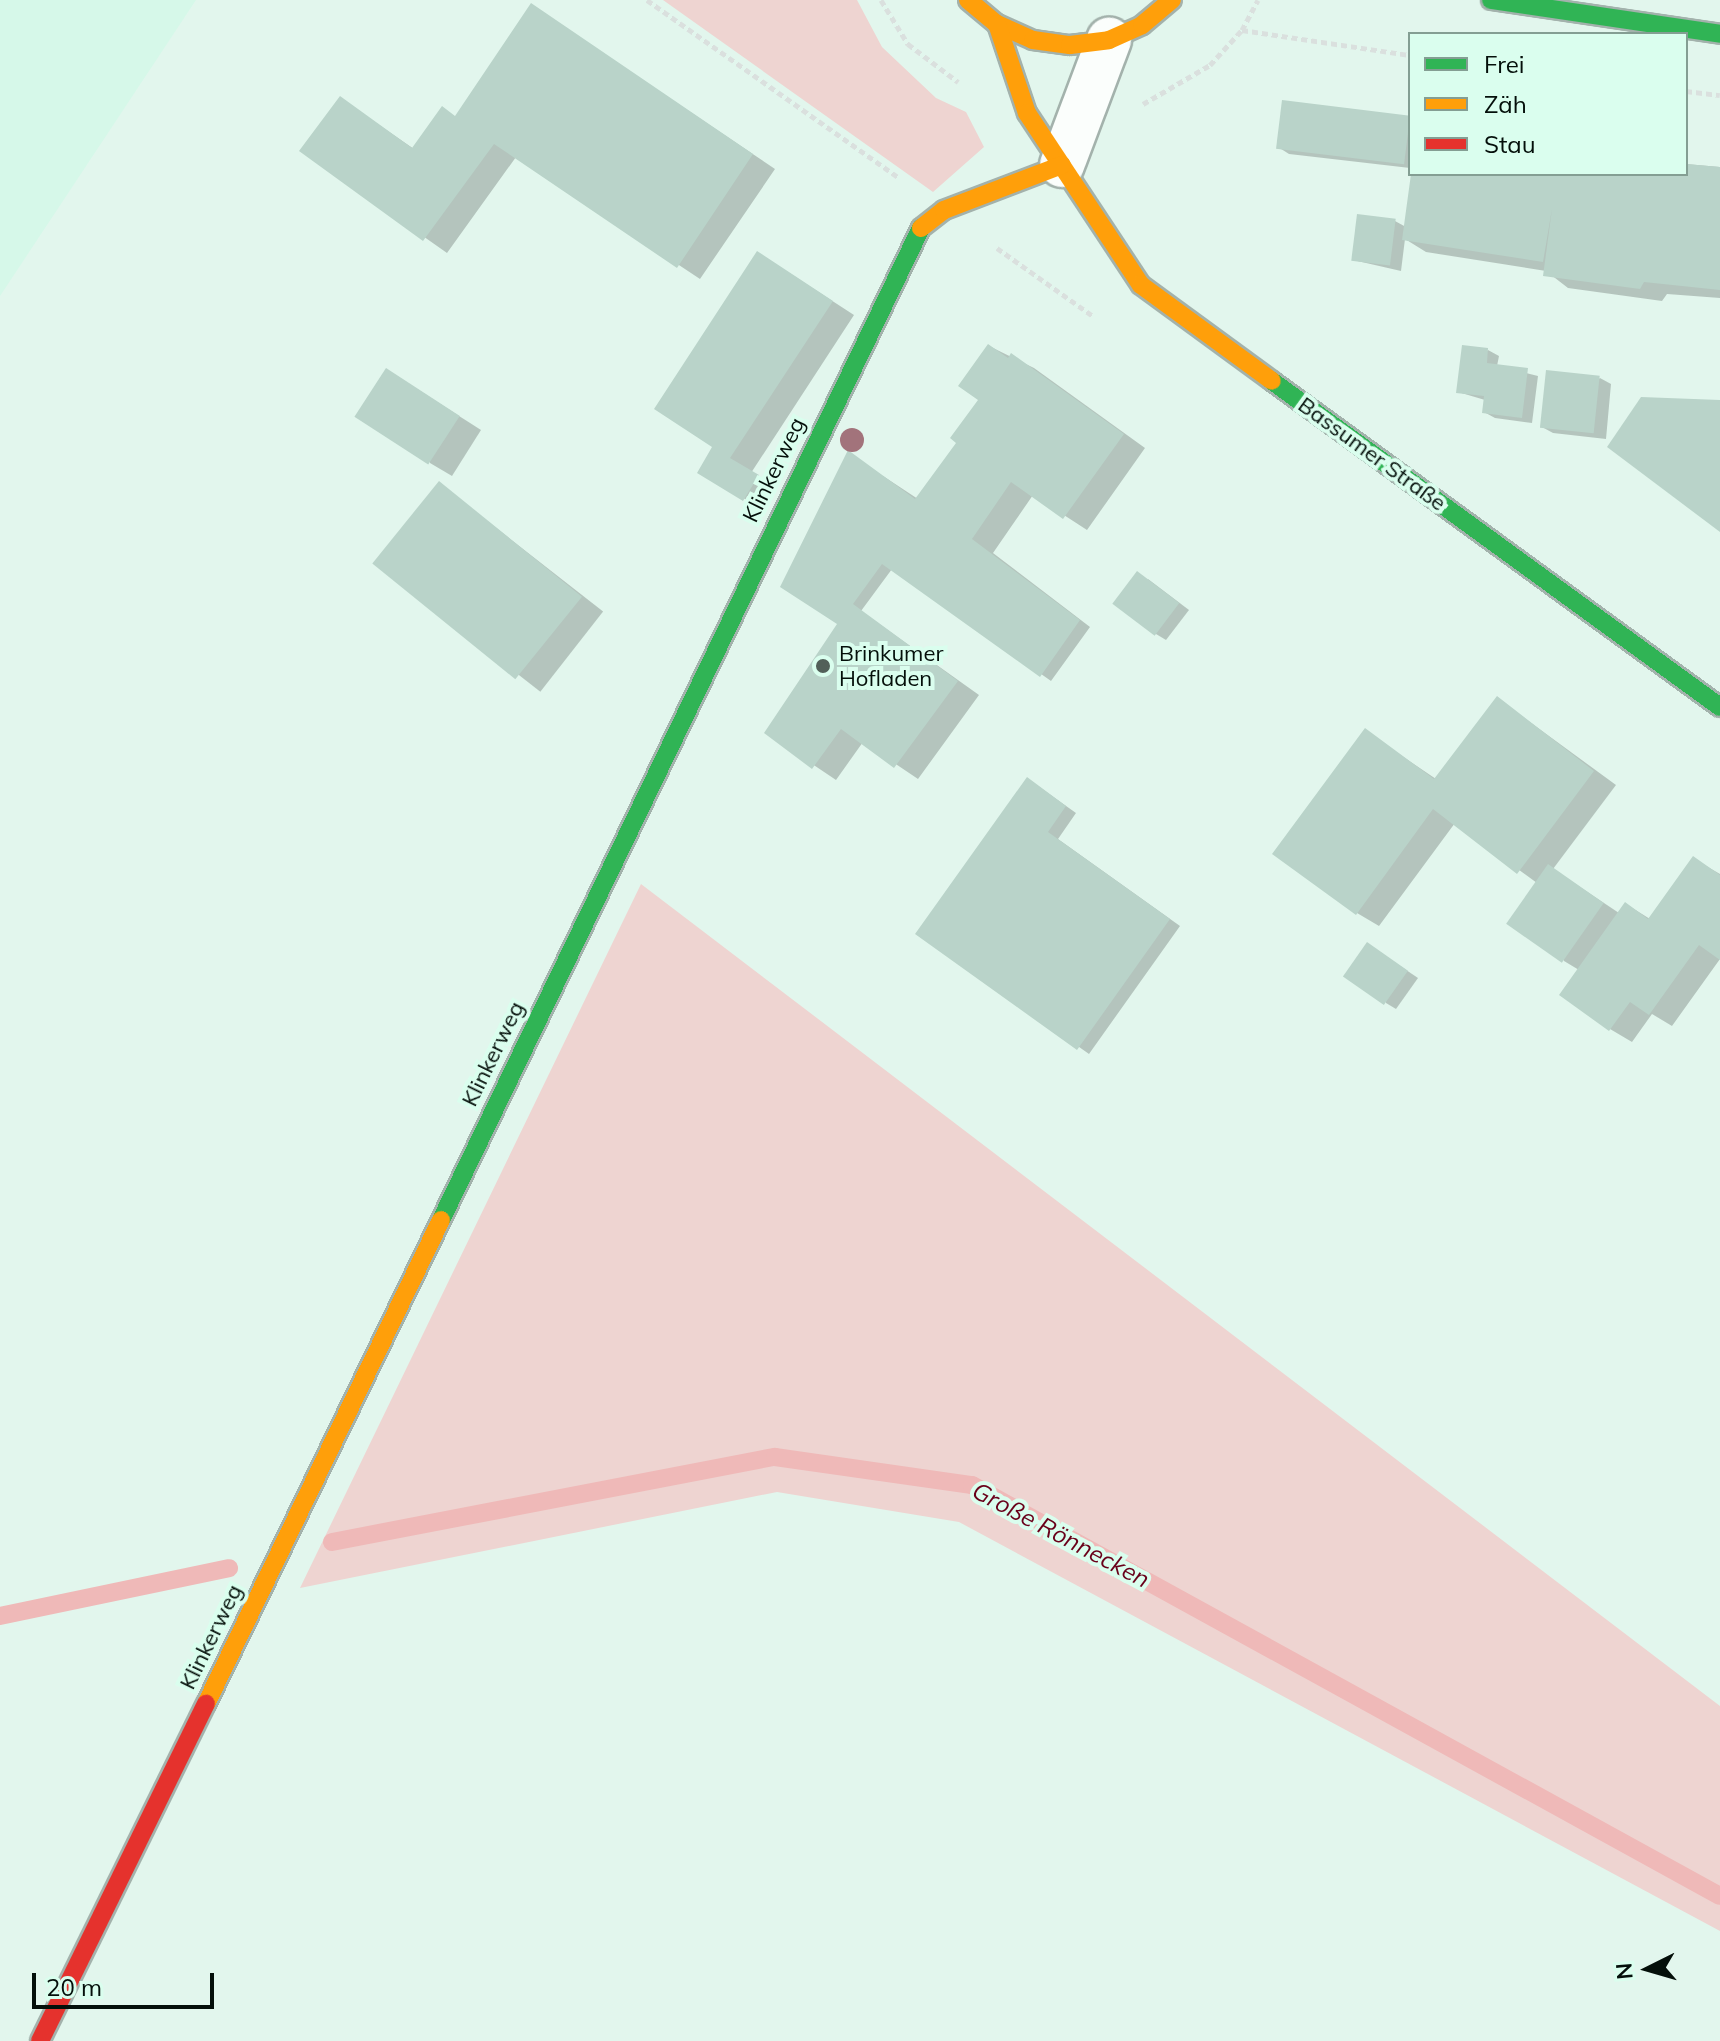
<!DOCTYPE html>
<html>
<head>
<meta charset="utf-8">
<style>
  body { margin:0 }
  #map { position:relative; width:1720px; height:2041px; overflow:hidden; background:#e2f6ed; font-family:Mulish,sans-serif }
  div>[style] { position:absolute }
  .built>* { inset:0; background:#d6f8e9 }
  .green>* { inset:0; background:#eed4d1 }
  .shadow>* { inset:0; background:#0003; transform-origin:0 0 }
  .stream>* { height:18px; margin:-9px; padding:0 9px; transform-origin:9px; border-radius:9px; background:#efb9b8 }
  .building>* { inset:0; background:#b9d3c9; transform-origin:0 0 }
  .path>* { height:5px; margin-top:-2.5px; transform-origin:0; background:repeating-linear-gradient(90deg,#dae0de 0 6px,transparent 0 10px) }
  .roads { filter:drop-shadow(2px 0 #a3b2ac) drop-shadow(-2px 0 #a3b2ac) drop-shadow(0 2px #a3b2ac) drop-shadow(0 -2px #a3b2ac) }
  .street>* { height:44px; margin:-22px; padding:0 22px; transform-origin:22px; border-radius:22px; background:#fbfefc }
  .fast>* { height:18px; margin:-9px; padding:0 9px; transform-origin:9px; border-radius:9px; background:#30b455 }
  .slow>* { height:18px; margin:-9px; padding:0 9px; transform-origin:9px; border-radius:9px; background:#ff9f0a }
  .jam>* { height:18px; margin:-9px; padding:0 9px; transform-origin:9px; border-radius:9px; background:#e5322d }
  .trees>* { width:24px; height:24px; margin:-12px; border-radius:50%; background:#a2737b }
  .dots>* { width:22px; height:22px; translate:-50% -50%; box-sizing:border-box; border:4px solid #dafeee; border-radius:50% }
  span { translate:-50% -50%; white-space:nowrap; text-align:center; line-height:1.15; -webkit-text-stroke:8px #dafeee; paint-order:stroke }
  .street-label { font-size:22px; color:#040f0a }
  .poi-label { font-size:22px; color:#040f0a }
  .left { translate:0 -50%; text-align:left }
  .water-label { font-size:24px; color:#69011a; font-style:italic }
  .legend { position:absolute; left:1408px; top:32px; width:280px; height:144px; box-sizing:border-box; background:#dafeee; border:2px solid #849e93; margin:0; padding:10px 14px; list-style:none; font-size:24px; color:#040f0a }
  .legend li { display:flex; align-items:center; gap:16px; height:40px }
  .legend b { width:40px; border:2px solid #849e93 }
  .north { position:absolute; left:1608px; top:1929px; width:80px; height:80px; -webkit-text-stroke:6px #dafeee; paint-order:stroke; rotate:265deg; font-size:22px; font-weight:700; line-height:32px; text-align:center; color:#040f0a }
  .north::after { content:''; display:block; margin:auto; width:28px; height:36px; background:#040f0a; clip-path:polygon(50% 0,100% 100%,50% 72%,0 100%) }
  .scale { position:absolute; left:32px; top:1973px; width:182px; height:36px; box-sizing:border-box; border:4px solid #040f0a; border-top:0; padding-left:10px; font-size:24px; line-height:28px; white-space:nowrap; color:#040f0a; -webkit-text-stroke:6px #dafeee; paint-order:stroke }
</style>
</head>
<body>
<div id="map">
  <div class="built">
    <i style="clip-path:polygon(0 0,196px 0,0 296px)"></i>
  </div>
  <div class="green">
    <i style="clip-path:polygon(663px 0,857px 0,882px 47px,936px 98px,966px 112px,984px 147px,933px 192px)"></i>
    <i style="clip-path:polygon(641px 884px,1720px 1706px,1720px 1931px,959px 1522px,777px 1492px,300px 1588px)"></i>
  </div>
  <div class="shadow">
    <i style="clip-path:polygon(532px 6px,775px 169px,700px 279px,516px 157px,447px 253px,302px 151px,340px 98px,414px 149px,456px 117px)"></i>
    <i style="clip-path:polygon(1410px 117px,1410px 168px,1289px 154px,1278px 147px)"></i>
    <i style="clip-path:polygon(1686px 164px,1720px 167px,1720px 298px,1667px 294px,1662px 301px,1568px 288px,1546px 271px,1426px 252px,1405px 239px,1401px 271px,1353px 260px,1395px 221px,1406px 227px,1413px 174px,1686px 174px)"></i>
    <i style="clip-path:polygon(780px 267px,854px 315px,751px 473px,769px 483px,755px 505px,700px 472px,730px 455px)"></i>
    <i style="clip-path:polygon(989px 346px,1034px 368px,1145px 448px,1087px 530px,1033px 495px,993px 553px,1090px 627px,1051px 681px,892px 569px,861px 611px,979px 695px,918px 779px,863px 742px,836px 780px,766px 733px,841px 623px,883px 476px,918px 499px,959px 442px,981px 399px)"></i>
    <i style="clip-path:polygon(1488px 350px,1499px 356px,1497px 366px,1538px 376px,1532px 423px,1495px 418px,1484px 412px,1485px 400px,1458px 392px)"></i>
    <i style="clip-path:polygon(1600px 378px,1611px 384px,1606px 439px,1553px 433px,1542px 427px)"></i>
    <i style="clip-path:polygon(409px 384px,481px 430px,452px 476px,430px 463px)"></i>
    <i style="left:440px;top:484px;width:207px;height:102px;rotate:38deg"></i>
    <i style="clip-path:polygon(1148px 579px,1189px 610px,1166px 640px,1156px 634px)"></i>
    <i style="clip-path:polygon(1497px 698px,1616px 785px,1553px 869px,1619px 913px,1626px 904px,1650px 919px,1694px 859px,1720px 874px,1720px 959px,1672px 1026px,1652px 1014px,1632px 1042px,1610px 1029px,1579px 970px,1564px 961px,1537px 883px,1455px 823px,1379px 926px,1357px 913px,1365px 731px,1436px 779px)"></i>
    <i style="clip-path:polygon(1038px 786px,1076px 813px,1058px 839px,1180px 926px,1089px 1054px,918px 933px)"></i>
    <i style="clip-path:polygon(1378px 951px,1418px 978px,1396px 1009px,1386px 1003px)"></i>
  </div>
  <div class="stream">
    <i style="left:332px;top:1542px;width:451px;rotate:-10.9deg"></i>
    <i style="left:775px;top:1457px;width:199px;rotate:8.1deg"></i>
    <i style="left:972px;top:1485px;width:853px;rotate:28.79deg"></i>
    <i style="left:0;top:1616px;width:234px;rotate:-11.8deg"></i>
  </div>
  <div class="building">
    <i style="clip-path:polygon(531px 3px,753px 154px,677px 268px,494px 144px,423px 241px,299px 151px,340px 96px,412px 148px,442px 106px,455px 116px)"></i>
    <i style="left:1282px;top:100px;width:129px;height:49px;rotate:7deg"></i>
    <i style="clip-path:polygon(1686px 164px,1720px 167px,1720px 290px,1644px 282px,1640px 289px,1543px 276px,1552px 209px,1543px 262px,1402px 240px,1411px 174px,1686px 174px)"></i>
    <i style="left:1357px;top:214px;width:39px;height:47px;rotate:7deg"></i>
    <i style="clip-path:polygon(757px 251px,833px 301px,730px 458px,759px 475px,743px 501px,697px 473px,712px 447px,654px 409px)"></i>
    <i style="clip-path:polygon(988px 344px,1008px 358px,1011px 353px,1124px 434px,1063px 519px,1011px 482px,972px 539px,1080px 620px,1040px 677px,882px 564px,853px 604px,958px 681px,894px 768px,841px 729px,812px 769px,764px 733px,837px 624px,780px 587px,848px 450px,915px 499px,956px 443px,950px 438px,978px 400px,958px 386px)"></i>
    <i style="clip-path:polygon(1462px 345px,1488px 348px,1487px 363px,1528px 368px,1522px 418px,1482px 413px,1484px 396px,1456px 393px)"></i>
    <i style="left:386px;top:368px;width:88px;height:58px;rotate:33deg"></i>
    <i style="left:1546px;top:370px;width:54px;height:58px;rotate:6deg"></i>
    <i style="clip-path:polygon(1641px 397px,1720px 400px,1720px 532px,1607px 447px)"></i>
    <i style="left:439px;top:481px;width:184px;height:106px;rotate:39deg"></i>
    <i style="left:1137px;top:571px;width:53px;height:41px;rotate:37deg"></i>
    <i style="clip-path:polygon(1497px 696px,1594px 771px,1517px 874px,1433px 809px,1356px 915px,1272px 854px,1365px 728px,1434px 779px)"></i>
    <i style="clip-path:polygon(1027px 777px,1066px 806px,1048px 832px,1170px 919px,1077px 1050px,915px 934px)"></i>
    <i style="clip-path:polygon(1693px 856px,1720px 875px,1720px 960px,1699px 945px,1649px 1015px,1630px 1002px,1609px 1031px,1559px 995px,1625px 902px,1648px 919px)"></i>
    <i style="left:1548px;top:864px;width:68px;height:73px;rotate:35deg"></i>
    <i style="left:1367px;top:942px;width:50px;height:42px;rotate:35deg"></i>
  </div>
  <div class="path">
    <i style="left:647px;top:0;width:307px;rotate:35.2deg"></i>
    <i style="left:881px;top:0;width:52px;rotate:58.5deg"></i>
    <i style="left:908px;top:44px;width:63px;rotate:37.2deg"></i>
    <i style="left:1242px;top:30px;width:170px;rotate:8.5deg"></i>
    <i style="left:1686px;top:91px;width:34px;rotate:7deg"></i>
    <i style="left:1143px;top:104px;width:78px;rotate:-30.2deg"></i>
    <i style="left:1210px;top:65px;width:47px;rotate:-47.6deg"></i>
    <i style="left:1242px;top:30px;width:34px;rotate:-62deg"></i>
    <i style="left:997px;top:248px;width:118px;rotate:35.3deg"></i>
  </div>
  <div class="roads">
    <div class="street">
      <i style="left:1062px;top:165px;width:134px;rotate:-69.4deg"></i>
    </div>
    <div class="fast">
      <i style="left:1491px;top:0;width:232px;rotate:8.4deg"></i>
      <i style="left:1272px;top:381px;width:554px;rotate:36.04deg"></i>
      <i style="left:441px;top:1220px;width:1102px;rotate:-64.18deg"></i>
    </div>
    <div class="slow">
      <i style="left:968px;top:0;width:38px;rotate:40deg"></i>
      <i style="left:997px;top:24px;width:39px;rotate:24deg"></i>
      <i style="left:1033px;top:40px;width:37px;rotate:8deg"></i>
      <i style="left:1070px;top:45px;width:39px;rotate:-7deg"></i>
      <i style="left:1109px;top:40px;width:36px;rotate:-24deg"></i>
      <i style="left:1142px;top:25px;width:39px;rotate:-40deg"></i>
      <i style="left:997px;top:24px;width:94px;rotate:71.4deg"></i>
      <i style="left:1027px;top:113px;width:206px;rotate:56.5deg"></i>
      <i style="left:1141px;top:285px;width:162px;rotate:36.2deg"></i>
      <i style="left:921px;top:228px;width:29px;rotate:-38deg"></i>
      <i style="left:944px;top:210px;width:126px;rotate:-20.9deg"></i>
      <i style="left:206px;top:1704px;width:538px;rotate:-64.1deg"></i>
    </div>
    <div class="jam">
      <i style="left:40px;top:2041px;width:376px;rotate:-63.8deg"></i>
    </div>
  </div>
  <div class="trees">
    <i style="left:852px;top:440px"></i>
  </div>
  <div class="dots">
    <i style="left:823px;top:666px;background:#526059"></i>
  </div>
  <div class="street-label">
    <span style="left:1372px;top:454px;rotate:36deg">Bassumer Straße</span>
    <span style="left:774px;top:470px;rotate:-64deg">Klinkerweg</span>
    <span style="left:493px;top:1054px;rotate:-64deg">Klinkerweg</span>
    <span style="left:211px;top:1637px;rotate:-64deg">Klinkerweg</span>
  </div>
  <div class="poi-label">
    <span class="left" style="left:839px;top:666px">Brinkumer<br>Hofladen</span>
  </div>
  <div class="water-label">
    <span style="left:1061px;top:1535px;rotate:28deg">Große Rönnecken</span>
  </div>
  <ul class="legend">
  <li><b style="height:10px;background:#30b455"></b>Frei</li>
  <li><b style="height:10px;background:#ff9f0a"></b>Zäh</li>
  <li><b style="height:10px;background:#e5322d"></b>Stau</li>
  </ul>
  <div class="north">N</div>
  <div class="scale">20 m</div>
</div>
</body>
</html>
